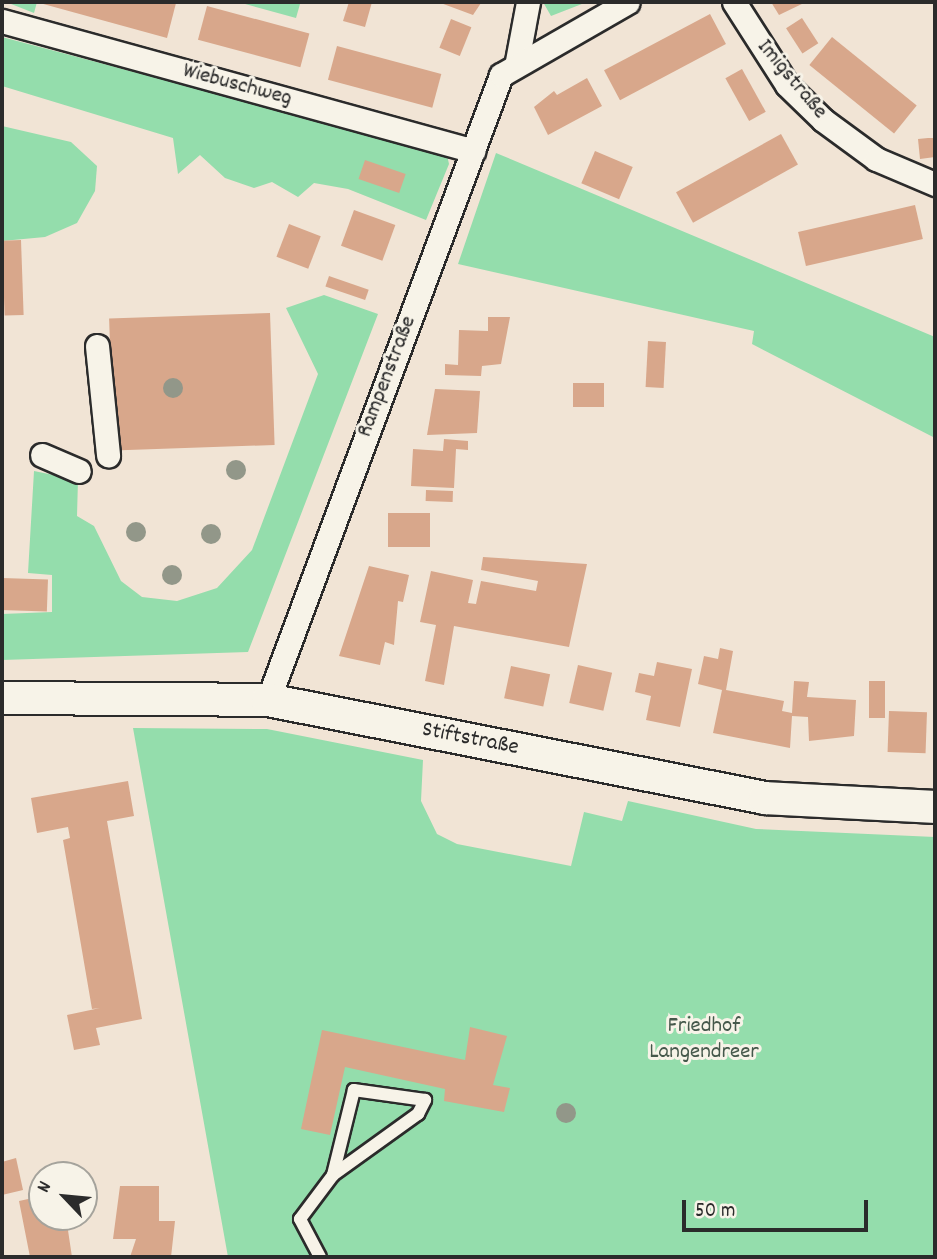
<!DOCTYPE html>
<html>
<head>
<meta charset="utf-8">
<style>
  body { margin:0 }
  #map { position:relative; width:937px; height:1259px; overflow:hidden; background:#f1e4d5; font-family:Dekko,sans-serif }
  div>[style] { position:absolute }
  .green>* { inset:0; background:#94ddac }
  .building>* { inset:0; background:#d8a78b; transform-origin:0 0 }
  .roads { filter:drop-shadow(2px 0 #2b2b2b) drop-shadow(-2px 0 #2b2b2b) drop-shadow(0 2px #2b2b2b) drop-shadow(0 -2px #2b2b2b) }
  .lane>* { height:12px; margin:-6px; padding:0 6px; transform-origin:6px; border-radius:6px; background:#f7f3e8 }
  .street>* { height:23px; margin:-11.5px; padding:0 11.5px; transform-origin:11.5px; border-radius:11.5px; background:#f7f3e8 }
  .secondary>* { height:32px; margin:-16px; padding:0 16px; transform-origin:16px; border-radius:16px; background:#f7f3e8 }
  .trees>* { width:20px; height:20px; margin:-10px; border-radius:50%; background:#929789 }
  span { translate:-50% -50%; white-space:nowrap; text-align:center; line-height:1.15; -webkit-text-stroke:6px #f7f3e8; paint-order:stroke }
  .street-label { font-size:23px; color:#2b2b2b }
  .park-label { font-size:23px; color:#45584b }
  .frame { position:absolute; inset:0; border:4px solid #2b2b2b; pointer-events:none }
  .north { position:absolute; left:28px; top:1161px; width:70px; height:70px; box-sizing:border-box; background:#f7f3e8; border:2px solid #a5a39c; border-radius:50%; rotate:296deg; font-size:19px; font-weight:700; line-height:28px; text-align:center; color:#2b2b2b }
  .north::after { content:''; display:block; margin:auto; width:24px; height:32px; background:#2b2b2b; clip-path:polygon(50% 0,100% 100%,50% 72%,0 100%) }
  .scale { position:absolute; left:682px; top:1200px; width:186px; height:32px; box-sizing:border-box; border:4px solid #2b2b2b; border-top:0; padding-left:9px; font-size:21px; line-height:24px; white-space:nowrap; color:#2b2b2b; -webkit-text-stroke:5px #f7f3e8; paint-order:stroke }
</style>
</head>
<body>
<div id="map">
  <div class="green">
    <i style="clip-path:polygon(6px 2px,37px 2px,34px 13px)"></i>
    <i style="clip-path:polygon(238px 2px,292px 2px,300px 4px,296px 18px)"></i>
    <i style="clip-path:polygon(543px 2px,559px 4px,587px 2px,551px 16px)"></i>
    <i style="clip-path:polygon(2px 37px,447px 155px,449px 164px,426px 220px,348px 189px,314px 183px,298px 197px,272px 182px,254px 188px,225px 178px,200px 155px,178px 174px,173px 138px,2px 86px)"></i>
    <i style="clip-path:polygon(2px 126px,71px 142px,97px 166px,95px 191px,77px 223px,45px 237px,2px 241px)"></i>
    <i style="clip-path:polygon(496px 153px,935px 337px,935px 438px,752px 344px,754px 331px,458px 264px)"></i>
    <i style="clip-path:polygon(324px 295px,378px 314px,248px 652px,2px 660px,2px 614px,52px 612px,52px 575px,28px 573px,34px 471px,78px 480px,77px 516px,94px 526px,121px 581px,142px 597px,177px 601px,217px 588px,252px 550px,318px 374px,286px 308px)"></i>
    <i style="clip-path:polygon(133px 728px,267px 729px,423px 760px,421px 801px,437px 834px,457px 844px,571px 866px,584px 812px,622px 821px,628px 801px,756px 829px,935px 837px,935px 1257px,228px 1257px)"></i>
  </div>
  <div class="building">
    <i style="clip-path:polygon(36px 2px,170px 2px,176px 3px,167px 38px)"></i>
    <i style="clip-path:polygon(349px 2px,372px 2px,365px 27px,343px 21px)"></i>
    <i style="clip-path:polygon(438px 2px,479px 2px,481px 3px,473px 15px)"></i>
    <i style="clip-path:polygon(771px 2px,806px 2px,779px 15px)"></i>
    <i style="left:207px;top:6px;width:106px;height:35px;rotate:15deg"></i>
    <i style="left:710px;top:14px;width:34px;height:120px;rotate:62deg"></i>
    <i style="left:802px;top:18px;width:30px;height:19px;rotate:57deg"></i>
    <i style="left:451px;top:19px;width:22px;height:31px;rotate:22deg"></i>
    <i style="left:832px;top:37px;width:109px;height:36px;rotate:39deg"></i>
    <i style="left:337px;top:46px;width:108px;height:35px;rotate:15deg"></i>
    <i style="left:742px;top:69px;width:49px;height:19px;rotate:61deg"></i>
    <i style="clip-path:polygon(587px 78px,602px 106px,548px 135px,534px 107px,554px 91px,557px 95px)"></i>
    <i style="left:781px;top:134px;width:35px;height:120px;rotate:61deg"></i>
    <i style="clip-path:polygon(928px 138px,935px 138px,935px 157px,920px 159px,918px 139px)"></i>
    <i style="left:595px;top:151px;width:41px;height:35px;rotate:23deg"></i>
    <i style="left:365px;top:160px;width:43px;height:20px;rotate:19deg"></i>
    <i style="left:915px;top:205px;width:35px;height:120px;rotate:77deg"></i>
    <i style="left:354px;top:210px;width:44px;height:38px;rotate:20deg"></i>
    <i style="left:289px;top:224px;width:34px;height:35px;rotate:21deg"></i>
    <i style="left:21px;top:240px;width:75px;height:19px;rotate:88deg"></i>
    <i style="left:329px;top:276px;width:42px;height:11px;rotate:19deg"></i>
    <i style="left:270px;top:313px;width:132px;height:161px;rotate:88deg"></i>
    <i style="clip-path:polygon(488px 317px,510px 317px,501px 364px,482px 366px,481px 376px,445px 375px,445px 364px,458px 365px,459px 330px,488px 331px)"></i>
    <i style="left:648px;top:341px;width:18px;height:46px;rotate:3deg"></i>
    <i style="left:573px;top:383px;width:31px;height:24px"></i>
    <i style="clip-path:polygon(435px 389px,480px 391px,477px 433px,427px 435px)"></i>
    <i style="clip-path:polygon(444px 439px,468px 441px,468px 450px,456px 449px,454px 488px,411px 486px,413px 449px,443px 451px)"></i>
    <i style="left:426px;top:490px;width:27px;height:11px;rotate:2deg"></i>
    <i style="left:430px;top:513px;width:34px;height:42px;rotate:90deg"></i>
    <i style="clip-path:polygon(483px 557px,587px 564px,569px 647px,454px 626px,444px 685px,425px 681px,436px 625px,420px 622px,431px 571px,473px 580px,468px 603px,476px 604px,481px 581px,536px 591px,538px 581px,481px 570px)"></i>
    <i style="clip-path:polygon(369px 566px,409px 575px,403px 602px,398px 601px,394px 645px,385px 642px,380px 665px,339px 656px)"></i>
    <i style="left:2px;top:578px;width:46px;height:32px;rotate:2deg"></i>
    <i style="clip-path:polygon(720px 648px,733px 651px,726px 690px,784px 701px,782px 711px,792px 713px,794px 681px,809px 682px,807px 697px,856px 700px,854px 736px,809px 741px,808px 717px,792px 716px,790px 748px,713px 733px,722px 690px,698px 684px,704px 656px,718px 659px)"></i>
    <i style="clip-path:polygon(657px 662px,692px 669px,680px 727px,646px 720px,651px 696px,635px 692px,639px 673px,654px 676px)"></i>
    <i style="left:578px;top:665px;width:35px;height:39px;rotate:13deg"></i>
    <i style="left:511px;top:666px;width:40px;height:33px;rotate:12deg"></i>
    <i style="left:869px;top:681px;width:16px;height:37px"></i>
    <i style="left:889px;top:711px;width:38px;height:41px;rotate:2deg"></i>
    <i style="clip-path:polygon(128px 781px,134px 816px,107px 821px,142px 1019px,96px 1028px,100px 1045px,74px 1050px,67px 1015px,100px 1008px,92px 1009px,63px 840px,70px 838px,68px 827px,37px 833px,31px 798px)"></i>
    <i style="clip-path:polygon(470px 1027px,507px 1036px,493px 1085px,510px 1088px,504px 1112px,444px 1101px,445px 1089px,345px 1067px,330px 1135px,301px 1129px,322px 1030px,465px 1060px)"></i>
    <i style="clip-path:polygon(16px 1158px,23px 1190px,2px 1195px,2px 1162px)"></i>
    <i style="clip-path:polygon(120px 1186px,159px 1186px,159px 1221px,175px 1221px,171px 1257px,130px 1257px,136px 1239px,113px 1239px)"></i>
    <i style="clip-path:polygon(42px 1196px,42px 1217px,66px 1217px,72px 1257px,30px 1257px,19px 1201px)"></i>
  </div>
  <div class="roads">
    <div class="lane">
      <i style="left:320px;top:1257px;width:43px;rotate:-117.8deg"></i>
      <i style="left:300px;top:1219px;width:55px;rotate:-53.1deg"></i>
      <i style="left:333px;top:1175px;width:105px;rotate:-35.7deg"></i>
      <i style="left:418px;top:1114px;width:16px;rotate:-63deg"></i>
      <i style="left:425px;top:1100px;width:72px;rotate:-172deg"></i>
      <i style="left:354px;top:1090px;width:88px;rotate:103.9deg"></i>
    </div>
    <div class="street">
      <i style="left:734px;top:2px;width:98px;rotate:57.4deg"></i>
      <i style="left:787px;top:85px;width:50px;rotate:44.2deg"></i>
      <i style="left:823px;top:120px;width:66px;rotate:36.3deg"></i>
      <i style="left:876px;top:159px;width:64px;rotate:23deg"></i>
      <i style="left:2px;top:21px;width:489px;rotate:15.4deg"></i>
      <i style="left:517px;top:61px;width:60px;rotate:-79.4deg"></i>
      <i style="left:97px;top:346px;width:110px;rotate:84.2deg"></i>
      <i style="left:42px;top:455px;width:40px;rotate:23.4deg"></i>
      <i style="left:268px;top:700px;width:667px;rotate:-69.55deg"></i>
      <i style="left:501px;top:75px;width:146px;rotate:-29.9deg"></i>
    </div>
    <div class="secondary">
      <i style="left:2px;top:698px;width:266px;rotate:0.4deg"></i>
      <i style="left:268px;top:700px;width:507px;rotate:11.15deg"></i>
      <i style="left:765px;top:798px;width:170px;rotate:3deg"></i>
    </div>
  </div>
  <div class="trees">
    <i style="left:173px;top:388px"></i>
    <i style="left:236px;top:470px"></i>
    <i style="left:136px;top:532px"></i>
    <i style="left:211px;top:534px"></i>
    <i style="left:172px;top:575px"></i>
    <i style="left:566px;top:1113px"></i>
  </div>
  <div class="street-label">
    <span style="left:791px;top:80px;rotate:50deg">Imigstraße</span>
    <span style="left:237px;top:86px;rotate:15deg">Wiebuschweg</span>
    <span style="left:388px;top:377px;rotate:-69deg">Rampenstraße</span>
    <span style="left:470px;top:740px;rotate:11deg">Stiftstraße</span>
  </div>
  <div class="park-label">
    <span style="left:704px;top:1040px">Friedhof<br>Langendreer</span>
  </div>
  <div class="frame"></div>
  <div class="north">N</div>
  <div class="scale">50 m</div>
</div>
</body>
</html>
